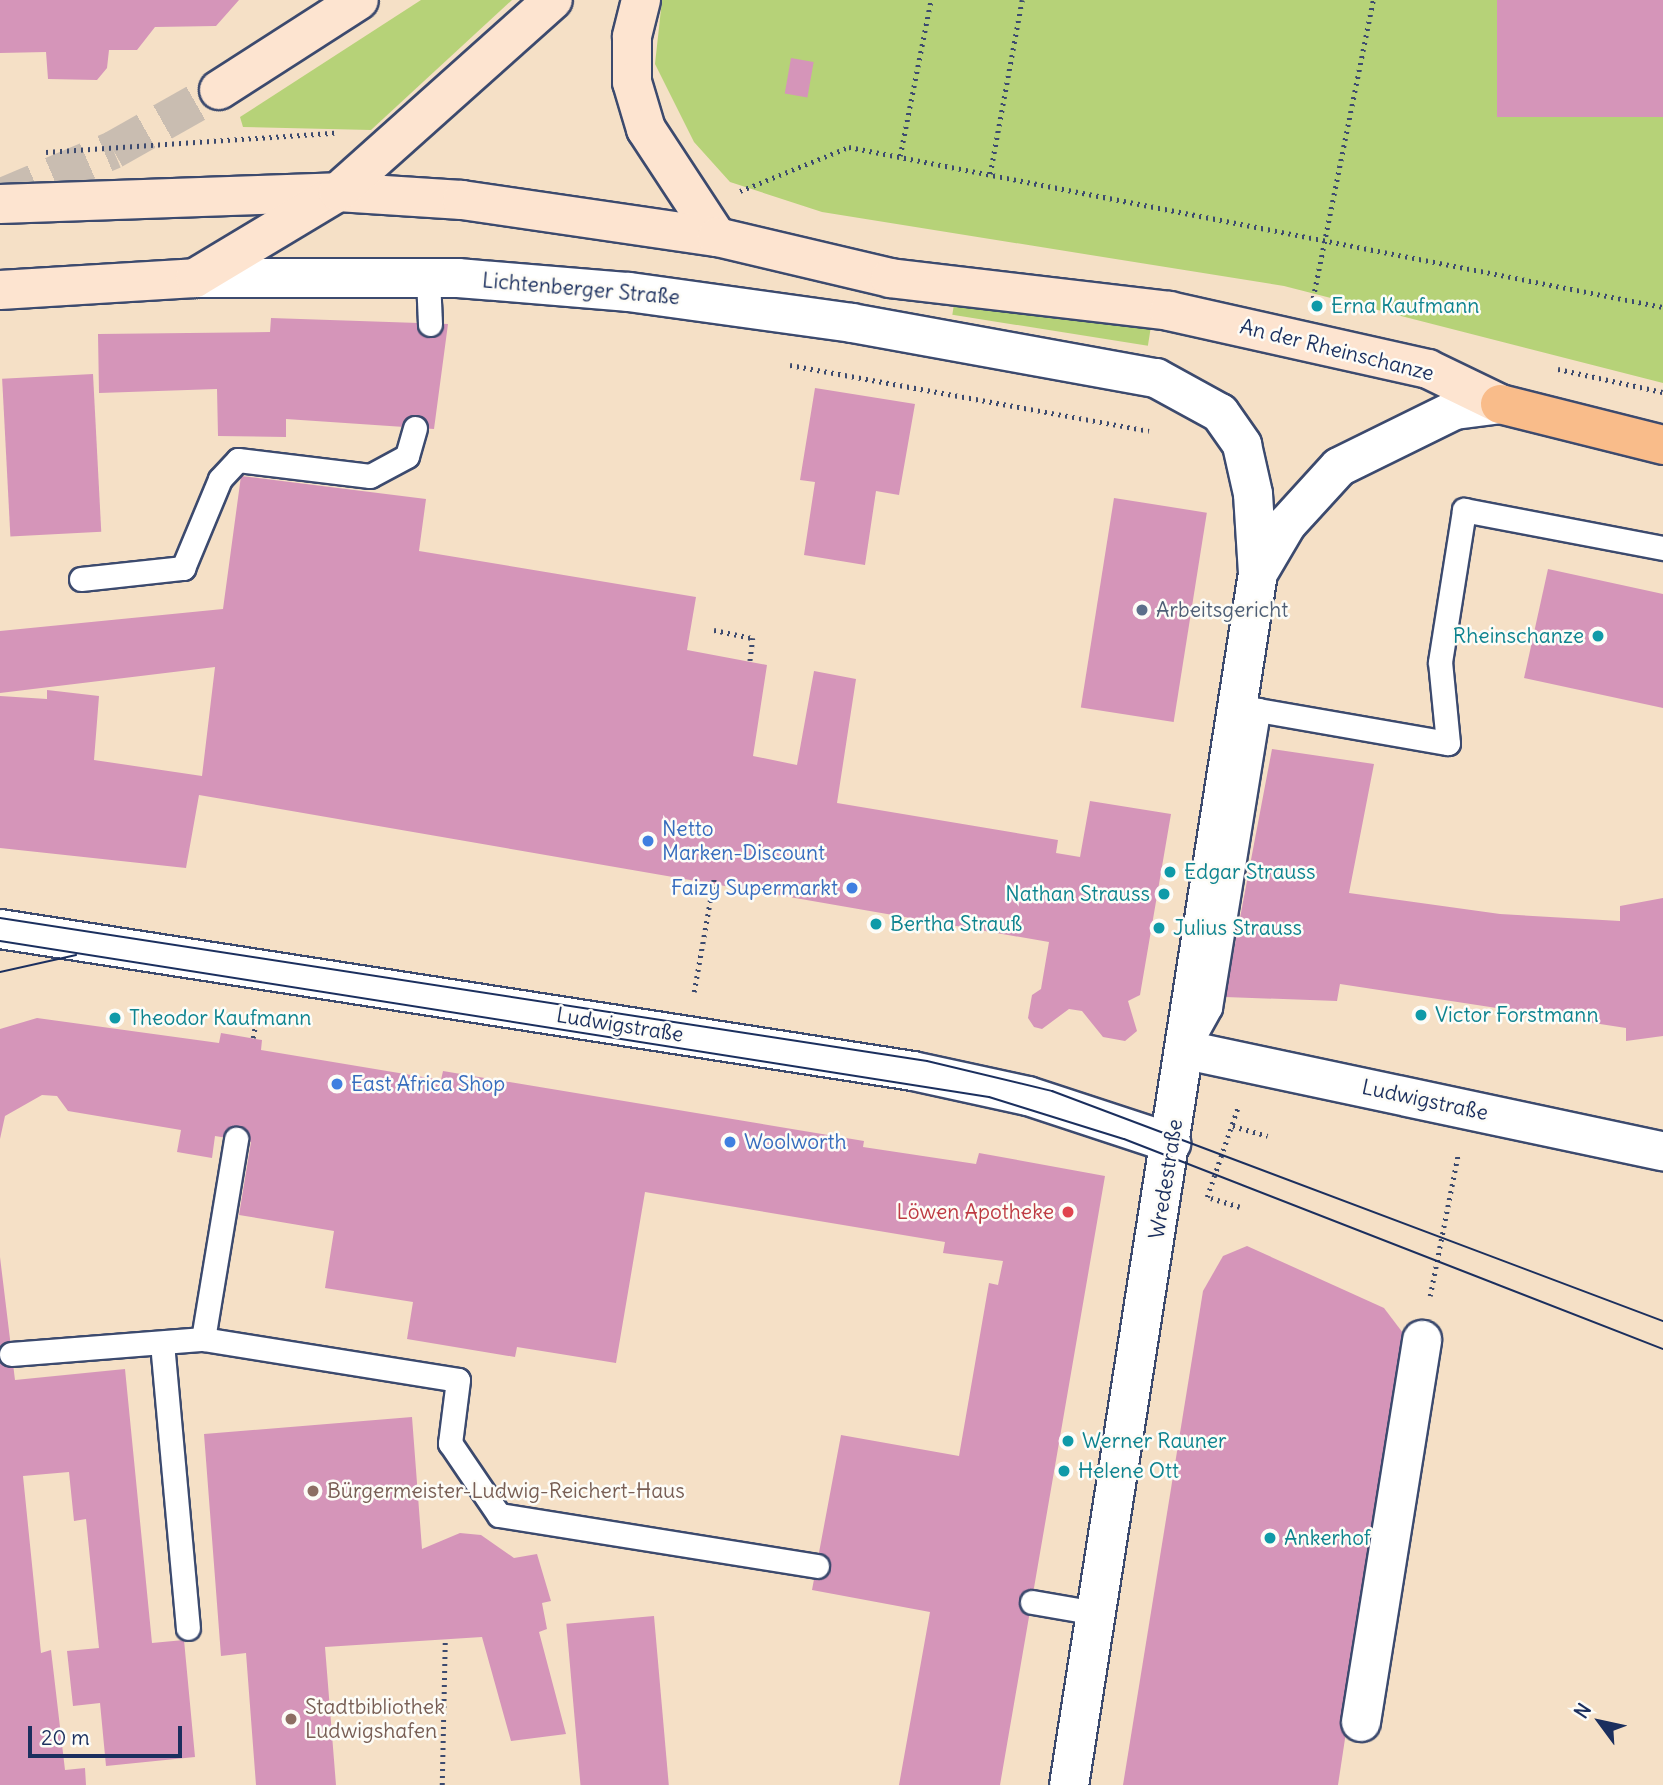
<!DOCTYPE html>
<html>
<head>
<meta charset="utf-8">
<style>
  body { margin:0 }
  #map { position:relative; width:1663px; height:1785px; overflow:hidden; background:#f5e0c6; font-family:Delius,sans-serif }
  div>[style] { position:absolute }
  .green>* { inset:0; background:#b6d278; transform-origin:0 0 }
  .building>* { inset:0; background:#d595b9; transform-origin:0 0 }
  .secondary-tunnel>* { height:38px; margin-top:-19px; transform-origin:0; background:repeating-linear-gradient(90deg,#c9bdb1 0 38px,transparent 0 57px) }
  .path>* { height:4.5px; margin-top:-2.25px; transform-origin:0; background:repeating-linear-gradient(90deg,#3c4a6e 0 2px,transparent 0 7px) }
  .roads { filter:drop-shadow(2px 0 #3c4a6e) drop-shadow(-2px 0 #3c4a6e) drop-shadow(0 2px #3c4a6e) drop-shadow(0 -2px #3c4a6e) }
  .lane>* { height:23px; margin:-11.5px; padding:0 11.5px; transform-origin:11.5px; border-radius:11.5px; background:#fff }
  .street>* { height:38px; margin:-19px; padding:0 19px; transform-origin:19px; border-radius:19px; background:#fff }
  .secondary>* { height:38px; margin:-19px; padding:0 19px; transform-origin:19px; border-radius:19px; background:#fde4d0 }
  .highway>* { height:38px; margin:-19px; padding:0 19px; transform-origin:19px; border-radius:19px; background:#f9bc8a }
  .tram>* { height:2px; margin:-1px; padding:0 1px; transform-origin:1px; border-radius:1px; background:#1b2f5e }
  .dots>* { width:19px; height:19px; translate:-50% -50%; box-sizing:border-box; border:4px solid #fdfcf7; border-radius:50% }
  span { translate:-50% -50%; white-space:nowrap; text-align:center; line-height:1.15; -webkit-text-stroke:5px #fdfcf7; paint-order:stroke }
  .street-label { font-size:21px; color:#1b2f5e }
  .culture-label { font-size:21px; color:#0d838f }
  .left { translate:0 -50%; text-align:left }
  .right { translate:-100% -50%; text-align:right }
  .service-label { font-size:21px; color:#4e5e75 }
  .shop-label { font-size:21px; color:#366cbe }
  .health-label { font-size:21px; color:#be3a42 }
  .education-label { font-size:21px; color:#785e54 }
  .north { position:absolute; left:1565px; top:1687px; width:70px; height:70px; -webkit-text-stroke:5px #fdfcf7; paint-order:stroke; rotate:303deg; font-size:19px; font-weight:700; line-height:28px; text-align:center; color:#1b2f5e }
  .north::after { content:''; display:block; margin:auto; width:24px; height:32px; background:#1b2f5e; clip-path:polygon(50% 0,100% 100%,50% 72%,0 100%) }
  .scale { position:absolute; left:28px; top:1726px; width:154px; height:32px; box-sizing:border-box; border:4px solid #1b2f5e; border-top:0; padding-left:9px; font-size:21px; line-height:24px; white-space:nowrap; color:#1b2f5e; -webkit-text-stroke:5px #fdfcf7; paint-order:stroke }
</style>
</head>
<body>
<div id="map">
  <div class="green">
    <i style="clip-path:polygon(421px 0,512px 0,371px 130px,243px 127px,240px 117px)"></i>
    <i style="clip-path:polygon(662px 0,1663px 0,1663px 383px,1284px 286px,822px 212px,730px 182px,694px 142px,655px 64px)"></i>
    <i style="left:955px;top:298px;width:198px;height:17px;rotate:9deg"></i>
  </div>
  <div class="building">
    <i style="clip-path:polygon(0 0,239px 0,216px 26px,155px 27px,137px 50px,109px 50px,107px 68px,97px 80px,48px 79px,46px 52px,0 53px)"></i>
    <i style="left:1497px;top:0;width:166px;height:117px"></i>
    <i style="left:791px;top:58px;width:23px;height:36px;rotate:10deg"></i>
    <i style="clip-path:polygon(271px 318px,448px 324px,434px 429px,286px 419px,286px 437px,218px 436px,217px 389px,99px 393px,98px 334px,270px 332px)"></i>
    <i style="left:93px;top:374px;width:158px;height:91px;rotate:87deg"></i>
    <i style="clip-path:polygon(815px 388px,915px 404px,899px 495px,876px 491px,865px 565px,804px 555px,815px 482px,800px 480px)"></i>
    <i style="clip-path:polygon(241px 476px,426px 499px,419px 551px,696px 597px,687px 650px,767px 665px,753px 756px,797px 765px,814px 671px,856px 679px,837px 803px,1058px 840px,1056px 853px,1080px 857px,1090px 801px,1171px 814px,1140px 995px,1128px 1001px,1137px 1031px,1125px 1041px,1103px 1037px,1082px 1011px,1069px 1009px,1042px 1029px,1034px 1027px,1028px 1018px,1032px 995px,1041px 989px,1049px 942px,199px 795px,186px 868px,0 848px,0 696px,47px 699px,47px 690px,99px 696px,94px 760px,202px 776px,215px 667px,0 693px,0 631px,223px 609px)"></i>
    <i style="left:1114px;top:498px;width:94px;height:212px;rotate:9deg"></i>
    <i style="clip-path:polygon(1548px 569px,1663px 594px,1663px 708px,1524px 678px)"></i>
    <i style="clip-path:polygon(1272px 749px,1374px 764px,1349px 893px,1500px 914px,1620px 921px,1620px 906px,1663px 898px,1663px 1036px,1626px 1041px,1626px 1028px,1340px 984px,1337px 1001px,1225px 997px)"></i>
    <i style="clip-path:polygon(37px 1018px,219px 1043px,221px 1033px,262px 1040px,261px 1050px,441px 1080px,443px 1071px,864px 1141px,863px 1147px,976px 1164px,979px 1153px,1105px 1176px,1000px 1785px,899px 1785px,930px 1612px,812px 1590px,841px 1435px,959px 1456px,989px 1283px,998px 1285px,1003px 1261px,943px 1253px,945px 1242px,645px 1192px,616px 1363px,517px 1347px,515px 1357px,407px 1339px,413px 1302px,325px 1288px,334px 1231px,239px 1215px,251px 1142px,215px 1136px,212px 1158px,177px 1152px,181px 1130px,68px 1111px,57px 1096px,42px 1095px,5px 1116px,0 1139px,0 1029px)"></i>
    <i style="clip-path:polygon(1247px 1246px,1384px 1308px,1406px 1337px,1338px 1785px,1123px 1785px,1203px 1291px,1223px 1256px)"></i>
    <i style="clip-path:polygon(0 1257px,15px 1380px,125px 1369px,152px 1643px,184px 1640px,195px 1757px,106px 1766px,100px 1703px,73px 1706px,67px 1651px,99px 1648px,86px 1519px,74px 1521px,69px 1472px,23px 1476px,41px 1653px,51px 1650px,65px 1770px,85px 1768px,86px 1785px,0 1785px)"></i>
    <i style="clip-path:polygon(412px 1417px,422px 1549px,460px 1533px,481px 1535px,514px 1558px,537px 1554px,551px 1601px,542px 1603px,547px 1629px,539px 1632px,566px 1734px,511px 1741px,482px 1637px,325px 1647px,336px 1785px,256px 1785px,246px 1653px,221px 1656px,204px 1434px)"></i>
    <i style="left:654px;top:1616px;width:170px;height:88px;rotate:85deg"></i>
  </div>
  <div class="secondary-tunnel">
    <i style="left:0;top:198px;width:123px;rotate:-23deg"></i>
    <i style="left:113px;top:150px;width:122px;rotate:-29.5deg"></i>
  </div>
  <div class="path">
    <i style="left:46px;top:152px;width:289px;rotate:-3.8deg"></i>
    <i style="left:900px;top:156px;width:159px;rotate:-78.8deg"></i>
    <i style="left:990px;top:174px;width:177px;rotate:-79.6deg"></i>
    <i style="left:740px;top:191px;width:118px;rotate:-22deg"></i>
    <i style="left:849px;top:147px;width:830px;rotate:11.12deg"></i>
    <i style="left:1313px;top:298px;width:304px;rotate:-78.6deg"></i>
    <i style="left:790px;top:365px;width:365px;rotate:10.4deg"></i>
    <i style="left:1558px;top:369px;width:107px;rotate:12.4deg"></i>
    <i style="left:714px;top:630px;width:40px;rotate:12deg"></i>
    <i style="left:753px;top:638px;width:23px;rotate:97deg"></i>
    <i style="left:694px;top:992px;width:115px;rotate:-80deg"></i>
    <i style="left:253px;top:1038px;width:23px;rotate:-80deg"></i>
    <i style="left:1233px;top:1126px;width:36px;rotate:16deg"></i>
    <i style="left:1207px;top:1197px;width:95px;rotate:-71deg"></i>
    <i style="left:1211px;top:1198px;width:30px;rotate:17deg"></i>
    <i style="left:1430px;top:1296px;width:145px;rotate:-78.8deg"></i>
    <i style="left:442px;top:1785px;width:147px;rotate:-88.8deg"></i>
  </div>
  <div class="roads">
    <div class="lane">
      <i style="left:428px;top:278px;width:46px;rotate:87.5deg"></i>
      <i style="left:81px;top:579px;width:103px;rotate:-6.2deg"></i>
      <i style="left:183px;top:568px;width:96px;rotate:-67.4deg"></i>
      <i style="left:220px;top:479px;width:26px;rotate:-47deg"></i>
      <i style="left:238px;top:460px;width:133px;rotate:6.9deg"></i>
      <i style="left:370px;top:476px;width:42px;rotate:-28.4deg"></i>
      <i style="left:407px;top:456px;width:29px;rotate:-74deg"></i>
      <i style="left:1235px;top:706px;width:216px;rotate:9.9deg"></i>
      <i style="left:1448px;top:743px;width:81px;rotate:-95.6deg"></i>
      <i style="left:1440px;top:662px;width:154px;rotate:-81deg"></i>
      <i style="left:1464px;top:510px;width:203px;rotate:10.8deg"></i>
      <i style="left:1195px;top:1035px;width:31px;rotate:-61deg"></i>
      <i style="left:1210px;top:1008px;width:302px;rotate:-80.8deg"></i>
      <i style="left:203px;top:1339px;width:203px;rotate:-80.6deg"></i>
      <i style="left:162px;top:1343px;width:286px;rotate:84.8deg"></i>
      <i style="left:11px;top:1354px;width:193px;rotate:-4.5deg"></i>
      <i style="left:203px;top:1339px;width:258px;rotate:9.1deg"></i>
      <i style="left:458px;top:1380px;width:64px;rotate:97.2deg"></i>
      <i style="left:450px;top:1443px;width:87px;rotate:55.8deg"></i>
      <i style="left:499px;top:1515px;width:322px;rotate:9.1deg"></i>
      <i style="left:1032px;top:1602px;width:65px;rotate:9.8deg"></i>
    </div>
    <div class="street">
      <i style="left:195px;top:278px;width:263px"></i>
      <i style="left:458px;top:278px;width:172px;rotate:4.7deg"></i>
      <i style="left:629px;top:292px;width:225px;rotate:7.9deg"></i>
      <i style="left:852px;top:323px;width:309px;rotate:10.3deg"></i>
      <i style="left:1156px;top:378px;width:73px;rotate:28.7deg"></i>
      <i style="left:1220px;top:413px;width:39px;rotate:55deg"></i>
      <i style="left:1242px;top:445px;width:50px;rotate:77.3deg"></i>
      <i style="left:1253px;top:494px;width:79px;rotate:86.4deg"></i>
      <i style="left:1258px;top:573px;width:1227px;rotate:98.86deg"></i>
      <i style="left:1258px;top:573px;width:57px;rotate:-59.4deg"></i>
      <i style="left:1287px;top:524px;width:77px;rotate:-47.6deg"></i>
      <i style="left:1339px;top:467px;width:129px;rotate:-26.2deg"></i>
      <i style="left:1455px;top:410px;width:45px;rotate:-7.6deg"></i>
      <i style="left:0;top:929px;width:924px;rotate:8.84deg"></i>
      <i style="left:913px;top:1071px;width:118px;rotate:12.3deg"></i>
      <i style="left:1028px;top:1096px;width:151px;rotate:18.2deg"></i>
      <i style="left:1186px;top:1050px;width:488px;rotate:12deg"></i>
      <i style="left:1361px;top:1722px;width:387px;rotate:-80.9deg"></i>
    </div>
    <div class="secondary">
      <i style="left:641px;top:0;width:38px;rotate:104deg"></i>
      <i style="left:632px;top:37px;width:45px;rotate:90deg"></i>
      <i style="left:632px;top:82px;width:49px;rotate:73.4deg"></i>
      <i style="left:646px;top:129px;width:129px;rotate:56.7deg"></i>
      <i style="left:219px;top:90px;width:166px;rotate:-32.7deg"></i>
      <i style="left:0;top:204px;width:338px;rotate:-2deg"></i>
      <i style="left:338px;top:192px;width:124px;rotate:3.7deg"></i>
      <i style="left:462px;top:200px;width:258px;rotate:8.3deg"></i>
      <i style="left:717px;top:237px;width:178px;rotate:13.3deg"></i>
      <i style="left:890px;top:278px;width:281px;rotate:6.7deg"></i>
      <i style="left:1169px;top:311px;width:265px;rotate:12.6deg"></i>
      <i style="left:1428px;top:369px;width:80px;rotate:25.9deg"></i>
      <i style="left:0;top:290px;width:195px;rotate:-3.5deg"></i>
      <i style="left:195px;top:278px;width:167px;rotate:-31deg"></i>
      <i style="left:338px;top:192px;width:288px;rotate:-41.8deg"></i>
    </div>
    <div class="highway">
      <i style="left:1500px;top:404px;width:168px;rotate:14.1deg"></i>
    </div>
  </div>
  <div class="tram">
    <i style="left:0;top:918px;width:938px;rotate:8.77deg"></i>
    <i style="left:927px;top:1061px;width:129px;rotate:13.5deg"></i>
    <i style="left:1052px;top:1091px;width:653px;rotate:20.63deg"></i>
    <i style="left:0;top:941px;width:1001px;rotate:8.96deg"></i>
    <i style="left:989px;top:1097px;width:141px;rotate:17.3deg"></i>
    <i style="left:1124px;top:1139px;width:578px;rotate:21.29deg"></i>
    <i style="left:0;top:972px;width:78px;rotate:-12.6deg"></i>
  </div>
  <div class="dots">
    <i style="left:1317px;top:306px;background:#0f9aa8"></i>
    <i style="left:1142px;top:610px;background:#5c6f8a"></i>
    <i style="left:1598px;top:636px;background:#0f9aa8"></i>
    <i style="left:648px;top:841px;background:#3f7fe0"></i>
    <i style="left:1170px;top:872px;background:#0f9aa8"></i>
    <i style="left:852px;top:888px;background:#3f7fe0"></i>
    <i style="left:1164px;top:894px;background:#0f9aa8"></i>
    <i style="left:876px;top:924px;background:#0f9aa8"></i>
    <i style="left:1159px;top:928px;background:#0f9aa8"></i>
    <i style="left:1421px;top:1015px;background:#0f9aa8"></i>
    <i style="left:115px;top:1018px;background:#0f9aa8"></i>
    <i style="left:337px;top:1084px;background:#3f7fe0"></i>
    <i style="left:730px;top:1142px;background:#3f7fe0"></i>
    <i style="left:1068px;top:1212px;background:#e0444e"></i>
    <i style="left:1068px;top:1441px;background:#0f9aa8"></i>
    <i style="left:1064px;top:1471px;background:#0f9aa8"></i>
    <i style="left:313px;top:1491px;background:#8d6e63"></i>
    <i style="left:1270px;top:1538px;background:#0f9aa8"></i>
    <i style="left:291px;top:1719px;background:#8d6e63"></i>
  </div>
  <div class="street-label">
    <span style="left:581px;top:289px;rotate:5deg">Lichtenberger Straße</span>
    <span style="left:1337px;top:350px;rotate:14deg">An der Rheinschanze</span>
    <span style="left:620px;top:1025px;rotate:9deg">Ludwigstraße</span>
    <span style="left:1425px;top:1100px;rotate:12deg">Ludwigstraße</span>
    <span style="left:1166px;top:1179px;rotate:-81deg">Wredestraße</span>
  </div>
  <div class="culture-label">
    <span class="left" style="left:1331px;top:306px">Erna Kaufmann</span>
    <span class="right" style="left:1584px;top:636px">Rheinschanze</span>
    <span class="left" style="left:1184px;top:872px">Edgar Strauss</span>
    <span class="right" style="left:1150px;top:894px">Nathan Strauss</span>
    <span class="left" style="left:890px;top:924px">Bertha Strauß</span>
    <span class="left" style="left:1173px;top:928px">Julius Strauss</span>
    <span class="left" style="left:1435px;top:1015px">Victor Forstmann</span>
    <span class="left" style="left:129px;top:1018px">Theodor Kaufmann</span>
    <span class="left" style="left:1082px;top:1441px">Werner Rauner</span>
    <span class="left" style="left:1078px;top:1471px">Helene Ott</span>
    <span class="left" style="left:1284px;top:1538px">Ankerhof</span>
  </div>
  <div class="service-label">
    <span class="left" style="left:1156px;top:610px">Arbeitsgericht</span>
  </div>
  <div class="shop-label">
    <span class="left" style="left:662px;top:841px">Netto<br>Marken-Discount</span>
    <span class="right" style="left:838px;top:888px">Faizy Supermarkt</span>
    <span class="left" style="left:351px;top:1084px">East Africa Shop</span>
    <span class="left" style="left:744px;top:1142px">Woolworth</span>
  </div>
  <div class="health-label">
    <span class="right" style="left:1054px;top:1212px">Löwen Apotheke</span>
  </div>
  <div class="education-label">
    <span class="left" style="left:327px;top:1491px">Bürgermeister-Ludwig-Reichert-Haus</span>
    <span class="left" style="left:305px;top:1719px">Stadtbibliothek<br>Ludwigshafen</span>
  </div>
  <div class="north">N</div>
  <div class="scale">20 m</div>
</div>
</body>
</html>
